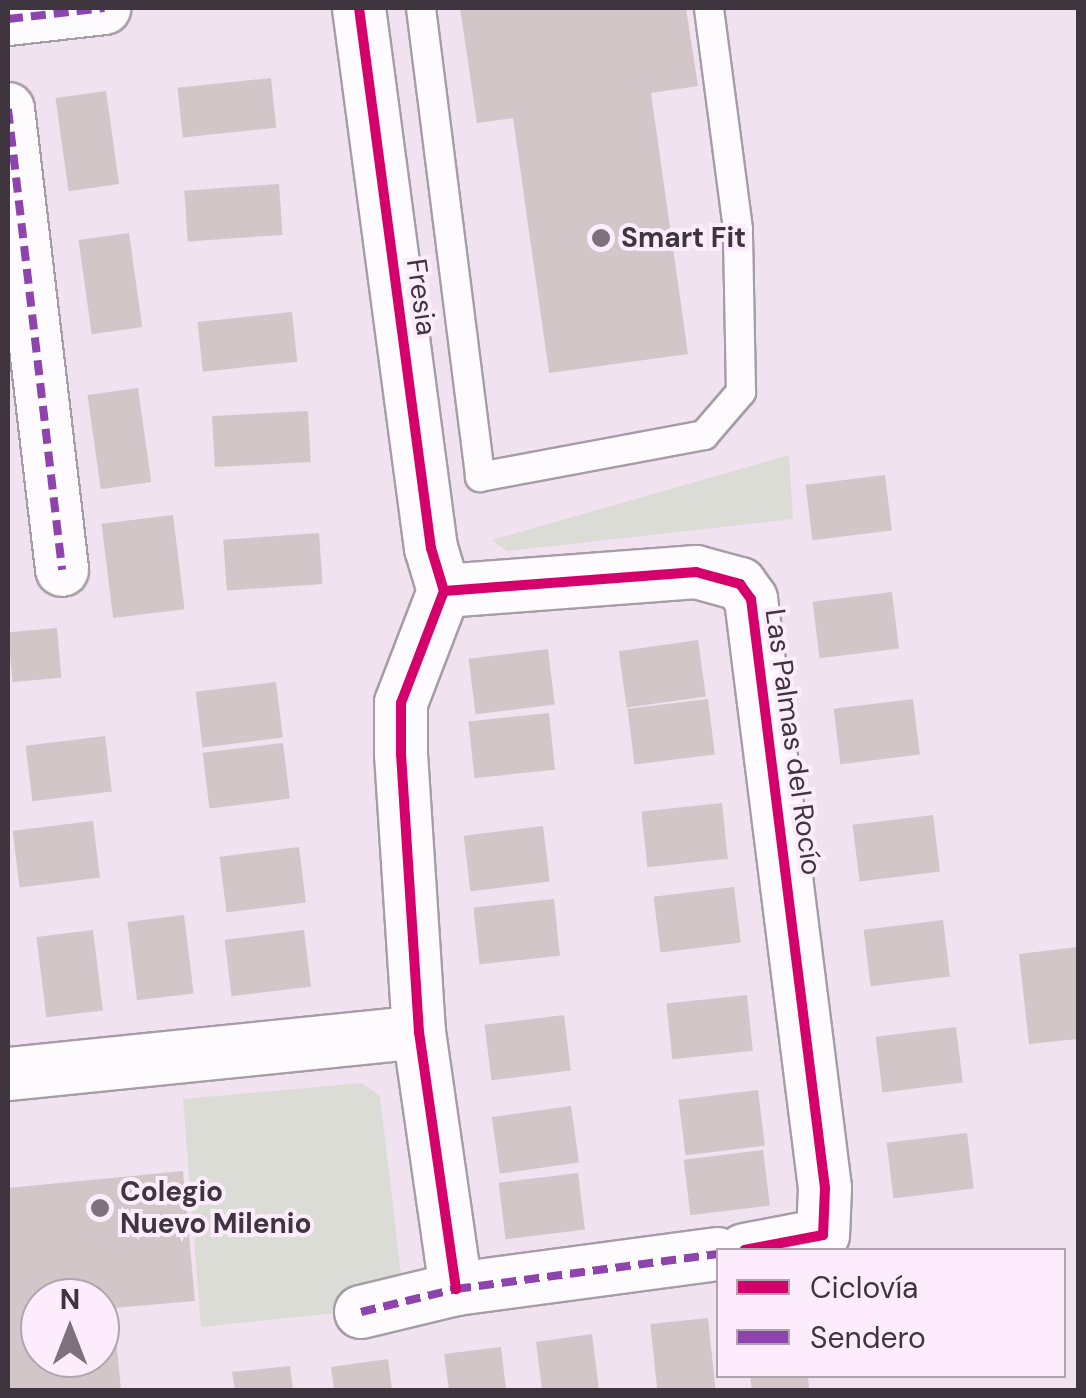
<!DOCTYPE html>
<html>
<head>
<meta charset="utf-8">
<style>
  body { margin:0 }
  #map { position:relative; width:1086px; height:1398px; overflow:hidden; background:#f0e2ef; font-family:"DM Sans",sans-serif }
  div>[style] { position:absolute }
  .green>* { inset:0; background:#dbdcd5 }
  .building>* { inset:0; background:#d2c6c8; transform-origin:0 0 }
  .roads { filter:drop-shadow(2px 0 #a79da6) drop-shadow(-2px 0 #a79da6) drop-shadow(0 2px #a79da6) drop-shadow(0 -2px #a79da6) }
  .lane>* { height:28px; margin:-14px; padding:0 14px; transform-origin:14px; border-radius:14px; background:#fdfbfd }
  .street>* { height:52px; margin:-26px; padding:0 26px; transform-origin:26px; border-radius:26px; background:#fdfbfd }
  .quiet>* { height:8px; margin-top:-4px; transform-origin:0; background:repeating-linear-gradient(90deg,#8e44ad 0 15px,transparent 0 23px) }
  .cycleway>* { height:10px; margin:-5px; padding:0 5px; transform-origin:5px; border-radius:5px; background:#d6006c }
  .dots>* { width:28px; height:28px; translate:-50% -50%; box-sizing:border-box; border:5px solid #fdedfc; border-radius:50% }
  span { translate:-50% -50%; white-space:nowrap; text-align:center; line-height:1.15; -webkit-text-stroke:8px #fdedfc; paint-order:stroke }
  .poi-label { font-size:28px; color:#3f353e; font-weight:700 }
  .left { translate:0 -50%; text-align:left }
  .street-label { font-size:28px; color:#3f353e }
  .frame { position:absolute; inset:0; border:10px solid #3f353e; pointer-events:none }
  .legend { position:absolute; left:716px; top:1248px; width:350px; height:130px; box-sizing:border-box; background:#fdedfc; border:2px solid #b1a3b0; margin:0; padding:12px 18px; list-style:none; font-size:30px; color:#3f353e }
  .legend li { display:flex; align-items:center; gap:20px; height:50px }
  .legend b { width:50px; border:2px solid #b1a3b0 }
  .north { position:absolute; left:20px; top:1278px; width:100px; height:100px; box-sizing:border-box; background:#fdedfc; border:2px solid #b1a3b0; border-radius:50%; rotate:0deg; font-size:28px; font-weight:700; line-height:40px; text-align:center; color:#3f353e }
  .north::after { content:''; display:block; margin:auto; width:35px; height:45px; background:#7d727c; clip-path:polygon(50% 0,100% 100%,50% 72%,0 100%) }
</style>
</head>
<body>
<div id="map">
  <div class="green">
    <i style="clip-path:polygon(789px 455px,793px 519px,507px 551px,492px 540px)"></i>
    <i style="clip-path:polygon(362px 1083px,380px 1096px,403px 1290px,346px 1312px,201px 1327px,183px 1099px)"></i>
  </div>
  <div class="building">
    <i style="clip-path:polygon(460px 8px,686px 8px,698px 86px,651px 93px,688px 354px,549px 373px,513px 118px,477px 123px)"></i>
    <i style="left:271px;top:78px;width:50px;height:94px;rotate:84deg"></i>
    <i style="left:106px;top:91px;width:94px;height:51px;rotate:82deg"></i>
    <i style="left:279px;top:184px;width:51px;height:95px;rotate:86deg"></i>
    <i style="left:129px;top:233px;width:95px;height:51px;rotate:82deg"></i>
    <i style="left:292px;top:312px;width:50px;height:95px;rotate:84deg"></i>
    <i style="left:138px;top:388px;width:95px;height:51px;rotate:82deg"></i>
    <i style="left:308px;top:411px;width:51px;height:96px;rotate:87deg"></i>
    <i style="left:885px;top:475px;width:56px;height:80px;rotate:83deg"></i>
    <i style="left:173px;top:515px;width:95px;height:72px;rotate:83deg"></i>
    <i style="left:319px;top:533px;width:51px;height:96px;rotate:86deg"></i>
    <i style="left:892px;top:592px;width:57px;height:80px;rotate:83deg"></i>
    <i style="left:57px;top:628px;width:50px;height:49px;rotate:85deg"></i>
    <i style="left:698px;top:640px;width:57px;height:80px;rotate:82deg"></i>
    <i style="left:548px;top:649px;width:56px;height:80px;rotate:83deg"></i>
    <i style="left:276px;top:682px;width:56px;height:81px;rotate:83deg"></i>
    <i style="left:708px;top:699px;width:56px;height:81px;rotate:83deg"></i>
    <i style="left:913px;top:699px;width:56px;height:80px;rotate:83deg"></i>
    <i style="left:549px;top:713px;width:57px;height:81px;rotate:84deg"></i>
    <i style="left:105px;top:736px;width:56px;height:80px;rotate:83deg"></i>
    <i style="left:283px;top:743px;width:56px;height:81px;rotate:83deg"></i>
    <i style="left:722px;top:803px;width:56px;height:81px;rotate:84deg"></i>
    <i style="left:933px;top:815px;width:57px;height:81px;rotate:83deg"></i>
    <i style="left:93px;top:821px;width:57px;height:81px;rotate:83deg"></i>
    <i style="left:543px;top:826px;width:56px;height:80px;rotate:83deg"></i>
    <i style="left:299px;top:847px;width:56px;height:80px;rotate:83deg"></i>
    <i style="left:734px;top:887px;width:56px;height:81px;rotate:83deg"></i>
    <i style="left:554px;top:899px;width:57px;height:81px;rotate:84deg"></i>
    <i style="left:184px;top:915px;width:79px;height:57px;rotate:83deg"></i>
    <i style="left:943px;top:920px;width:57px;height:80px;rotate:83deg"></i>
    <i style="left:93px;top:930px;width:81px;height:57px;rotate:83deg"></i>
    <i style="left:304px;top:930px;width:57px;height:80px;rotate:83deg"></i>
    <i style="clip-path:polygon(1078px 947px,1078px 1039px,1029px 1044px,1019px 954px)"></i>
    <i style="left:747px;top:995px;width:56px;height:81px;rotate:84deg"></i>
    <i style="left:564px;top:1015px;width:56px;height:80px;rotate:83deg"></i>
    <i style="left:956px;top:1027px;width:56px;height:81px;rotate:83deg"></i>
    <i style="left:758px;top:1090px;width:56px;height:80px;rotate:83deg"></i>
    <i style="left:571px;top:1106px;width:57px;height:80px;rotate:82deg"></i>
    <i style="left:967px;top:1133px;width:56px;height:81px;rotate:83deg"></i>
    <i style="left:763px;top:1150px;width:56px;height:80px;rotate:83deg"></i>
    <i style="clip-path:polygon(evenodd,183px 1171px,195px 1301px,113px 1308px,121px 1390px,8px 1390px,8px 1188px,183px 1171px,40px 1298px,100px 1298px,100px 1358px,40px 1358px,40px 1298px)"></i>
    <i style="left:578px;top:1173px;width:57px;height:80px;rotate:83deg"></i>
    <i style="left:708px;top:1318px;width:72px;height:58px;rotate:84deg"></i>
    <i style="clip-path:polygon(592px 1334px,599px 1390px,542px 1390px,536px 1342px)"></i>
    <i style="clip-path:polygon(501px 1347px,506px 1390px,449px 1390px,444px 1354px)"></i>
    <i style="clip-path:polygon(388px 1359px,392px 1390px,334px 1390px,331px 1367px)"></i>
    <i style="clip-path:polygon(290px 1366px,293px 1390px,235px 1390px,232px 1372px)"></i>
    <i style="clip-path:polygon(750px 1376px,808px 1376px,809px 1388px,752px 1390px)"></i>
  </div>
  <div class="roads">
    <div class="lane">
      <i style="left:421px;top:8px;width:473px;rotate:82.8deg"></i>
      <i style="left:480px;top:477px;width:228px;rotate:-10.6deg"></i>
      <i style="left:704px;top:435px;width:57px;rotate:-49.3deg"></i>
      <i style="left:741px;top:392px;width:163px;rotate:-91.1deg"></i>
      <i style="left:738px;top:229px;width:223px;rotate:-97.5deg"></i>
    </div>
    <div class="street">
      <i style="left:359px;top:8px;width:545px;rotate:82.41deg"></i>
      <i style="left:431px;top:548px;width:45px;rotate:73.2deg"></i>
      <i style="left:8px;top:19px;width:97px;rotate:-6.5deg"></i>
      <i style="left:8px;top:109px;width:464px;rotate:83.3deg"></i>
      <i style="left:444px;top:591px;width:253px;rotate:-4.3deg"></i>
      <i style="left:696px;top:572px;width:46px;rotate:15.3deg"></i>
      <i style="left:740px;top:584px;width:19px;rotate:54deg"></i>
      <i style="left:751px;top:599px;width:594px;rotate:82.84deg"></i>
      <i style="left:825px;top:1188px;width:47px;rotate:92.4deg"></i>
      <i style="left:823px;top:1235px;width:80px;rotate:169.2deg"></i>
      <i style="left:444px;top:591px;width:120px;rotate:111deg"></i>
      <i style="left:401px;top:703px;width:51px;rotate:90deg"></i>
      <i style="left:401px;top:754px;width:279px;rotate:86.3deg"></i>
      <i style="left:419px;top:1032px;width:260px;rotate:81.8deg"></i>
      <i style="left:8px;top:1074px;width:413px;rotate:-5.8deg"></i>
      <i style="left:361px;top:1312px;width:98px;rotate:-13.6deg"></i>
      <i style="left:456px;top:1289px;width:264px;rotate:-7.6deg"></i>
    </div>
  </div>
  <div class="quiet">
    <i style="left:8px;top:19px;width:97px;rotate:-6.5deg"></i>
    <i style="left:8px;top:109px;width:464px;rotate:83.3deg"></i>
    <i style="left:361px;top:1312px;width:98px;rotate:-13.6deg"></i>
    <i style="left:456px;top:1289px;width:264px;rotate:-7.6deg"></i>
  </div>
  <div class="cycleway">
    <i style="left:359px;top:8px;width:545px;rotate:82.41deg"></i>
    <i style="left:431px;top:548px;width:45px;rotate:73.2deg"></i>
    <i style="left:444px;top:591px;width:253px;rotate:-4.3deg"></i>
    <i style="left:696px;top:572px;width:46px;rotate:15.3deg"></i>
    <i style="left:740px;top:584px;width:19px;rotate:54deg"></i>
    <i style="left:751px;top:599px;width:594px;rotate:82.84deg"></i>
    <i style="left:825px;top:1188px;width:47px;rotate:92.4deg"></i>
    <i style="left:823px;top:1235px;width:80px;rotate:169.2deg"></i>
    <i style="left:444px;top:591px;width:120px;rotate:111deg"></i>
    <i style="left:401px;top:703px;width:51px;rotate:90deg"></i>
    <i style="left:401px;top:754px;width:279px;rotate:86.3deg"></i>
    <i style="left:419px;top:1032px;width:260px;rotate:81.8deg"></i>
  </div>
  <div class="dots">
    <i style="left:601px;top:238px;background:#7d727c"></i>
    <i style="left:100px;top:1208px;background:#7d727c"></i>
  </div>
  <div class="poi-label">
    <span class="left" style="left:621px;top:238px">Smart Fit</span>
    <span class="left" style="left:120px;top:1208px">Colegio<br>Nuevo Milenio</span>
  </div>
  <div class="street-label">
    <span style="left:421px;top:297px;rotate:82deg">Fresia</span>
    <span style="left:793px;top:742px;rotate:82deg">Las Palmas del Rocío</span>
  </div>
  <div class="frame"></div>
  <ul class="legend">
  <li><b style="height:12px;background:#d6006c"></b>Ciclovía</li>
  <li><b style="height:12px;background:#8e44ad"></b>Sendero</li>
  </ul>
  <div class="north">N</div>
</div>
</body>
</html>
